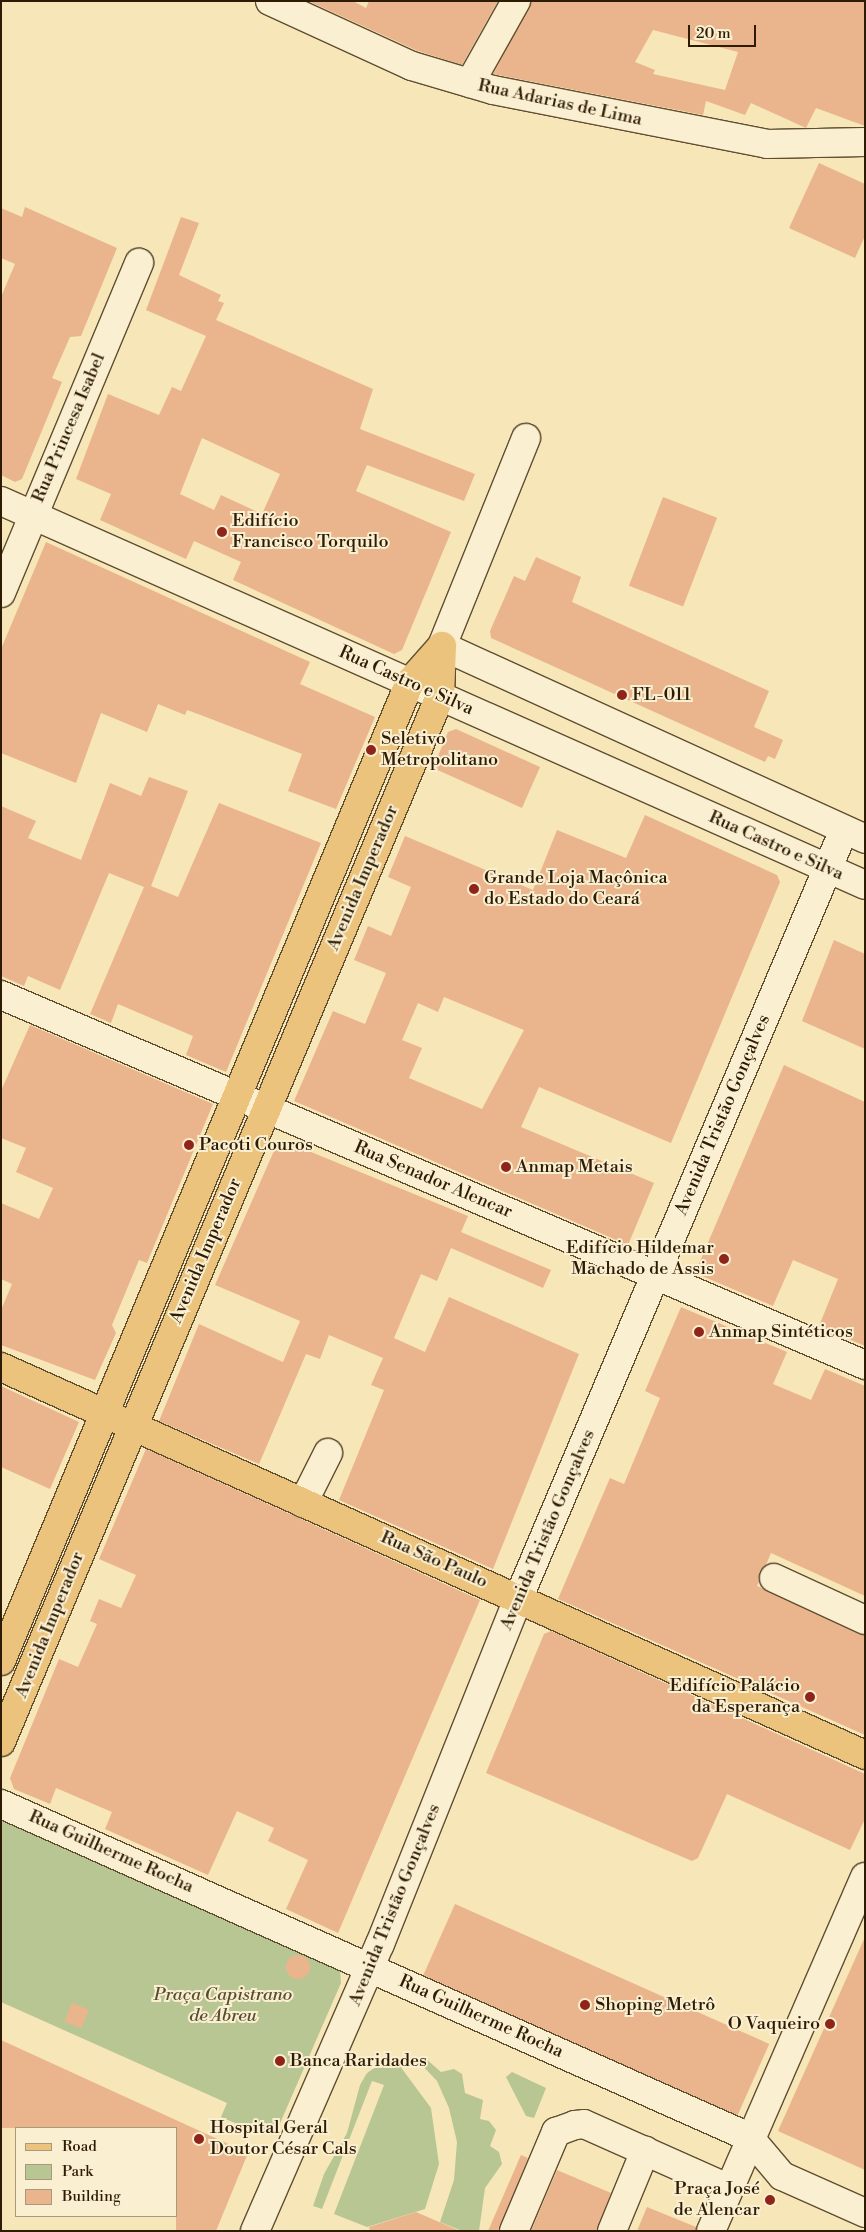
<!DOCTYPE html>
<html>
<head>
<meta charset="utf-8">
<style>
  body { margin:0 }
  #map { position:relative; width:866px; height:2232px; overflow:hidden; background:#f7e6b8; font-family:"Libre Bodoni",serif }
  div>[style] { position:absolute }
  .green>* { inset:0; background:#b8c693 }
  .building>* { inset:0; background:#eab58c; transform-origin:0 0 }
  .round { border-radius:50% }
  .roads { filter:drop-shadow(1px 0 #604e31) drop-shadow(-1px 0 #604e31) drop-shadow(0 1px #604e31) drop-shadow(0 -1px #604e31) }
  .minor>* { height:28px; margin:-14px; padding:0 14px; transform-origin:14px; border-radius:14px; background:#faefd1 }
  .major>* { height:28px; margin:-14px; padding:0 14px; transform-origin:14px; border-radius:14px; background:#ecc37c }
  .dots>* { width:14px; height:14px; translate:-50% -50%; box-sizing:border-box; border:2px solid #faefd1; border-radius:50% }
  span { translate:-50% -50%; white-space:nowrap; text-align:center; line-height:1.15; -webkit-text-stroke:4px #faefd1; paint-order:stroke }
  .street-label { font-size:18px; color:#2e1b04 }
  .poi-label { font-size:18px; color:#2e1b04 }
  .left { translate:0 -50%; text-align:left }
  .right { translate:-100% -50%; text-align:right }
  .park-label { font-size:18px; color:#574e2f; font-style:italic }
  .frame { position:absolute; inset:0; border:2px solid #2e1b04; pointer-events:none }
  .legend { position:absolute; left:15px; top:2127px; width:162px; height:90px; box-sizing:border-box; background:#faefd1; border:1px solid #a89a7f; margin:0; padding:6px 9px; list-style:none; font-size:15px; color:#2e1b04 }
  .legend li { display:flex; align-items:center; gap:10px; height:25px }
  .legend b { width:25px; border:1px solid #a89a7f }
  .scale { position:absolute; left:688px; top:25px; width:68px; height:22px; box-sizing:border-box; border:2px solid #2e1b04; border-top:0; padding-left:6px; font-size:15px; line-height:18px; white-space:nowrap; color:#2e1b04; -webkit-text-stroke:4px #faefd1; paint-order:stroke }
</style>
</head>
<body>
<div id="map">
  <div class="green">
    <i style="clip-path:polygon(1px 1813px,340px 1969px,341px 1983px,278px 2128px,263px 2135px,221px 2117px,227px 2103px,1px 2002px)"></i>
    <i style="clip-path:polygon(425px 2058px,441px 2072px,454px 2069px,462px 2074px,465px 2093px,483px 2100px,480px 2119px,489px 2121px,496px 2130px,490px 2146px,499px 2152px,502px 2164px,485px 2188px,479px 2231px,462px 2231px,440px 2222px,454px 2180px,457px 2142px,449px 2108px,437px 2081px,418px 2061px)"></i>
    <i style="clip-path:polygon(386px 2060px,397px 2062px,431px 2108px,439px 2164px,425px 2209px,367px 2227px,334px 2214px,384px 2085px,372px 2081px,322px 2209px,313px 2206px,324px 2174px,347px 2133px,360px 2085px,367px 2073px)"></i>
    <i style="clip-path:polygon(512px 2072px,546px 2088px,534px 2118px,526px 2116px,506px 2077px)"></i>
  </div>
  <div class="building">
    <i style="clip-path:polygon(308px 1px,353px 1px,366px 8px,369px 1px,498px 1px,462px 65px,418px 51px)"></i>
    <i style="clip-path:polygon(evenodd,532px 1px,865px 1px,865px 126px,816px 108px,806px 128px,751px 103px,745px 115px,706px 101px,703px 115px,493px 74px,532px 1px,653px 30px,738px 52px,725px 90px,653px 74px,655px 70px,635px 62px,653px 30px)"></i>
    <i style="clip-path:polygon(819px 163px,865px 184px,865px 236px,855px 258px,789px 228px)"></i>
    <i style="clip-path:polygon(25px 207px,117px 248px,81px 336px,70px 337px,52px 378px,62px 382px,22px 479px,15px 482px,1px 475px,1px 297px,15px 264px,1px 258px,1px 208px,22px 217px)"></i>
    <i style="clip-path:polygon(evenodd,181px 217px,199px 223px,179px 275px,221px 295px,218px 301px,224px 303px,216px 320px,373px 389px,360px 429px,475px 474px,464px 501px,367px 465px,356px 491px,451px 532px,402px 650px,394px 654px,233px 580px,241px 562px,194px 541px,186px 559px,100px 520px,111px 494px,76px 479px,108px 394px,159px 415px,172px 387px,181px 391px,206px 336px,146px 310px,181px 217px,202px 438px,280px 474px,262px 514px,221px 495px,214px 510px,180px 494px,202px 438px)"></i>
    <i style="left:663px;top:497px;width:58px;height:95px;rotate:21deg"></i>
    <i style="clip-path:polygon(46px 542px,310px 662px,300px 684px,375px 717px,336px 809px,288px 791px,302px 754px,198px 714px,187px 710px,185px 715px,158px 704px,147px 732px,101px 713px,76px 783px,1px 753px,1px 649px)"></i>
    <i style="clip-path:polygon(536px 557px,581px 577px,572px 602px,769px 691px,754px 727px,783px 740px,775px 759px,768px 756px,765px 762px,491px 638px,490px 631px,514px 576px,525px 581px)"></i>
    <i style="clip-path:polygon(456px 729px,540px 767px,522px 808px,433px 768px,448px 732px)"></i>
    <i style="clip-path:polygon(149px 777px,188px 791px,151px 886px,178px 897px,219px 803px,321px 843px,226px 1072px,186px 1055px,193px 1036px,118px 1004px,111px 1023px,90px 1014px,144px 887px,109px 873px,60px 990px,28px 976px,24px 986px,1px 976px,1px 806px,36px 821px,28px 838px,81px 860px,110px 783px,141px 796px)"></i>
    <i style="clip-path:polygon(evenodd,645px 815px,777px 875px,780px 882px,671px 1143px,539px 1087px,521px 1127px,654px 1183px,628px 1245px,294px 1101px,333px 1011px,365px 1024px,386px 973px,354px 960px,368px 926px,391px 936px,411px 887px,388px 877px,405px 836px,533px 890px,557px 830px,626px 858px,645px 815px,444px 997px,524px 1030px,482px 1109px,409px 1078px,422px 1048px,402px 1040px,418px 1003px,438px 1012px,444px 997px)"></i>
    <i style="clip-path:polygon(834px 940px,865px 954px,865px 1049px,802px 1021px)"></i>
    <i style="clip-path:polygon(30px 1025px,213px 1104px,147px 1263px,139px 1260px,112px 1325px,116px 1333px,95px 1380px,1px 1345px,1px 1310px,12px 1284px,1px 1279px,1px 1203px,39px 1219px,53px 1188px,16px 1172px,26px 1148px,1px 1138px,1px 1091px)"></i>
    <i style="clip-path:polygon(784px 1065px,865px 1102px,865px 1346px,819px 1326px,838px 1279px,793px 1260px,773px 1306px,695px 1273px)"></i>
    <i style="clip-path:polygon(284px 1141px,468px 1216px,461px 1232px,551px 1270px,543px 1288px,451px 1248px,437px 1281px,421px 1274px,394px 1338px,425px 1352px,449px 1297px,579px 1354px,493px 1569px,339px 1500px,384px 1390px,371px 1385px,383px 1358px,329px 1335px,320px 1359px,306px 1354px,259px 1464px,159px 1421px,199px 1324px,283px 1362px,300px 1321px,215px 1285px,277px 1144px)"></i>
    <i style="clip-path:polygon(681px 1307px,787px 1352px,773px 1384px,811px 1400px,825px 1369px,865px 1386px,865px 1596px,771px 1553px,757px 1586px,865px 1635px,865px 1735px,558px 1599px,610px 1478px,624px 1484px,660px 1398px,645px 1391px)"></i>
    <i style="clip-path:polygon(1px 1386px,79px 1422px,50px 1489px,1px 1467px)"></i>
    <i style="clip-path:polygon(146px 1449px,480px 1600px,338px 1933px,286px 1909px,308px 1860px,268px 1841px,274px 1828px,237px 1811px,208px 1875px,105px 1829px,112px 1812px,56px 1788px,50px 1804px,14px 1789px,10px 1778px,59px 1659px,78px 1667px,97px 1624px,90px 1621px,99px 1599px,121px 1608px,136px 1575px,99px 1559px)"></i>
    <i style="clip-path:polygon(551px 1631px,865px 1774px,865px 1819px,850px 1850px,727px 1794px,698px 1858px,692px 1861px,486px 1773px,544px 1634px)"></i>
    <i style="left:455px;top:1904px;width:344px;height:78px;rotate:24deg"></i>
    <i style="clip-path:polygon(865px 1937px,865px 2170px,778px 2131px)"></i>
    <i class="round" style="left:286px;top:1955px;width:24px;height:24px"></i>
    <i style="left:72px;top:2003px;width:18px;height:20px;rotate:22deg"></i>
    <i style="clip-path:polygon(1px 2040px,248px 2153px,216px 2231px,176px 2231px,176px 2128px,1px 2128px)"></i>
    <i style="clip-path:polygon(521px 2155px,528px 2158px,499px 2231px,488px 2231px)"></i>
    <i style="clip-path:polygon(557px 2170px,611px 2193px,597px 2231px,531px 2231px)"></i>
    <i style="clip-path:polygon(647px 2207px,696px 2227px,696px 2231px,637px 2231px)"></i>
    <i style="clip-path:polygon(416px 2212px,460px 2231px,370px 2231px,369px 2227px)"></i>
  </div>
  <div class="roads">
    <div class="minor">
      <i style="left:270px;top:1px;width:156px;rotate:24.6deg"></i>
      <i style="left:412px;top:66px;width:84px;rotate:16.5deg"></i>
      <i style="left:493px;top:90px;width:279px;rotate:11.1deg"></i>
      <i style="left:767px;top:144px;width:98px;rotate:-1.2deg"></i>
      <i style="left:470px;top:83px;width:94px;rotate:-60.7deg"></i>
      <i style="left:526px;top:438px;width:224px;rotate:112deg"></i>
      <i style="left:442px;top:646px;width:465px;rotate:24.5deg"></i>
      <i style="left:1px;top:501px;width:945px;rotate:23.96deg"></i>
      <i style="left:1px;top:593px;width:358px;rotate:-67.3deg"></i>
      <i style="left:1px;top:995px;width:940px;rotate:23.18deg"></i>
      <i style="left:303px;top:1503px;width:56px;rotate:-63.4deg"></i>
      <i style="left:774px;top:1578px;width:100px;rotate:24.8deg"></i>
      <i style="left:1px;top:1804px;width:819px;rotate:24deg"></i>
      <i style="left:749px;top:2137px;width:51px;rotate:49.8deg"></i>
      <i style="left:782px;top:2176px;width:91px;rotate:24deg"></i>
      <i style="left:255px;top:2231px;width:313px;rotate:-66.5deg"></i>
      <i style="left:380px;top:1944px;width:374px;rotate:-68.2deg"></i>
      <i style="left:519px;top:1597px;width:833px;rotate:-67.04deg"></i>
      <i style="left:514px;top:2231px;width:108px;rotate:-67deg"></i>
      <i style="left:556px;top:2132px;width:20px;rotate:-20deg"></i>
      <i style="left:575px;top:2125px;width:9px;rotate:-6deg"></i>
      <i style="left:584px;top:2124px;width:158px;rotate:24deg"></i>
      <i style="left:612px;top:2231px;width:87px;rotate:-67.6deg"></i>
      <i style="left:711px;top:2231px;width:386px;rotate:-66.5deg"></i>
    </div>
    <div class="major">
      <i style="left:1px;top:1367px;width:947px;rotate:24.18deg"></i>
      <i style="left:1px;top:1661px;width:1061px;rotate:-67.33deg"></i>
      <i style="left:410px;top:682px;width:48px;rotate:-48.4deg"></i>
      <i style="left:1px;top:1742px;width:1134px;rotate:-67.23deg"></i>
      <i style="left:440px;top:696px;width:50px;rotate:-87.7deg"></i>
    </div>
  </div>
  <div class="dots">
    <i style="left:222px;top:532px;background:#8f2418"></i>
    <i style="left:622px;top:695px;background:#8f2418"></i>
    <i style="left:371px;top:750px;background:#8f2418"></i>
    <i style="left:474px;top:889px;background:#8f2418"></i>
    <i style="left:189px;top:1145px;background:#8f2418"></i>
    <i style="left:506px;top:1167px;background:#8f2418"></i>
    <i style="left:724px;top:1259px;background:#8f2418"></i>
    <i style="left:699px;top:1332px;background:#8f2418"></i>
    <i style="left:810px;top:1697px;background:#8f2418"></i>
    <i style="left:585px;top:2005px;background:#8f2418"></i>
    <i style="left:830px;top:2024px;background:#8f2418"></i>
    <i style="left:280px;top:2061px;background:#8f2418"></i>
    <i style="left:199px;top:2139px;background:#8f2418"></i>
    <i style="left:770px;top:2200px;background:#8f2418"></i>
  </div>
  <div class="street-label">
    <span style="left:560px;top:103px;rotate:12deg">Rua Adarias de Lima</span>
    <span style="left:69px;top:428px;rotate:-67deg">Rua Princesa Isabel</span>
    <span style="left:406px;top:681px;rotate:24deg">Rua Castro e Silva</span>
    <span style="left:776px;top:846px;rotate:24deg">Rua Castro e Silva</span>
    <span style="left:363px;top:878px;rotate:-67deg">Avenida Imperador</span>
    <span style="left:723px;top:1115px;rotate:-67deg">Avenida Tristão Gonçalves</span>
    <span style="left:433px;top:1180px;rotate:23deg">Rua Senador Alencar</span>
    <span style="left:206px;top:1251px;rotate:-67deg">Avenida Imperador</span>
    <span style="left:548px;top:1530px;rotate:-67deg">Avenida Tristão Gonçalves</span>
    <span style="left:434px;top:1560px;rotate:24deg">Rua São Paulo</span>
    <span style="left:50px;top:1625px;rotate:-68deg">Avenida Imperador</span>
    <span style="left:111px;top:1852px;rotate:24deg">Rua Guilherme Rocha</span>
    <span style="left:395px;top:1905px;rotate:-68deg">Avenida Tristão Gonçalves</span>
    <span style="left:481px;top:2017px;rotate:24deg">Rua Guilherme Rocha</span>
  </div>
  <div class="poi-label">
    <span class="left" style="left:232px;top:532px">Edifício<br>Francisco Torquilo</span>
    <span class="left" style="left:632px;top:695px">FL-011</span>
    <span class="left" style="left:381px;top:750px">Seletivo<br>Metropolitano</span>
    <span class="left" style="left:484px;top:889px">Grande Loja Maçônica<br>do Estado do Ceará</span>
    <span class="left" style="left:199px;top:1145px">Pacoti Couros</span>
    <span class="left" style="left:516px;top:1167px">Anmap Metais</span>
    <span class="right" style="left:714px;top:1259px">Edifício Hildemar<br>Machado de Assis</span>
    <span class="left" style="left:709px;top:1332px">Anmap Sintéticos</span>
    <span class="right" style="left:800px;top:1697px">Edifício Palácio<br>da Esperança</span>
    <span class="left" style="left:595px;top:2005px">Shoping Metrô</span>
    <span class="right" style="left:820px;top:2024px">O Vaqueiro</span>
    <span class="left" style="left:290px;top:2061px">Banca Raridades</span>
    <span class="left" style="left:210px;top:2139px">Hospital Geral<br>Doutor César Cals</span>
    <span class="right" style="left:760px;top:2200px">Praça José<br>de Alencar</span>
  </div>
  <div class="park-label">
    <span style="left:223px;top:2006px">Praça Capistrano<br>de Abreu</span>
  </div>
  <div class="frame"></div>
  <ul class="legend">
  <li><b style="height:6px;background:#ecc37c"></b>Road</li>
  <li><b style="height:14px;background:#b8c693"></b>Park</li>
  <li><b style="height:14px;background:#eab58c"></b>Building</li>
  </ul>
  <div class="scale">20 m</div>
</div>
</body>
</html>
